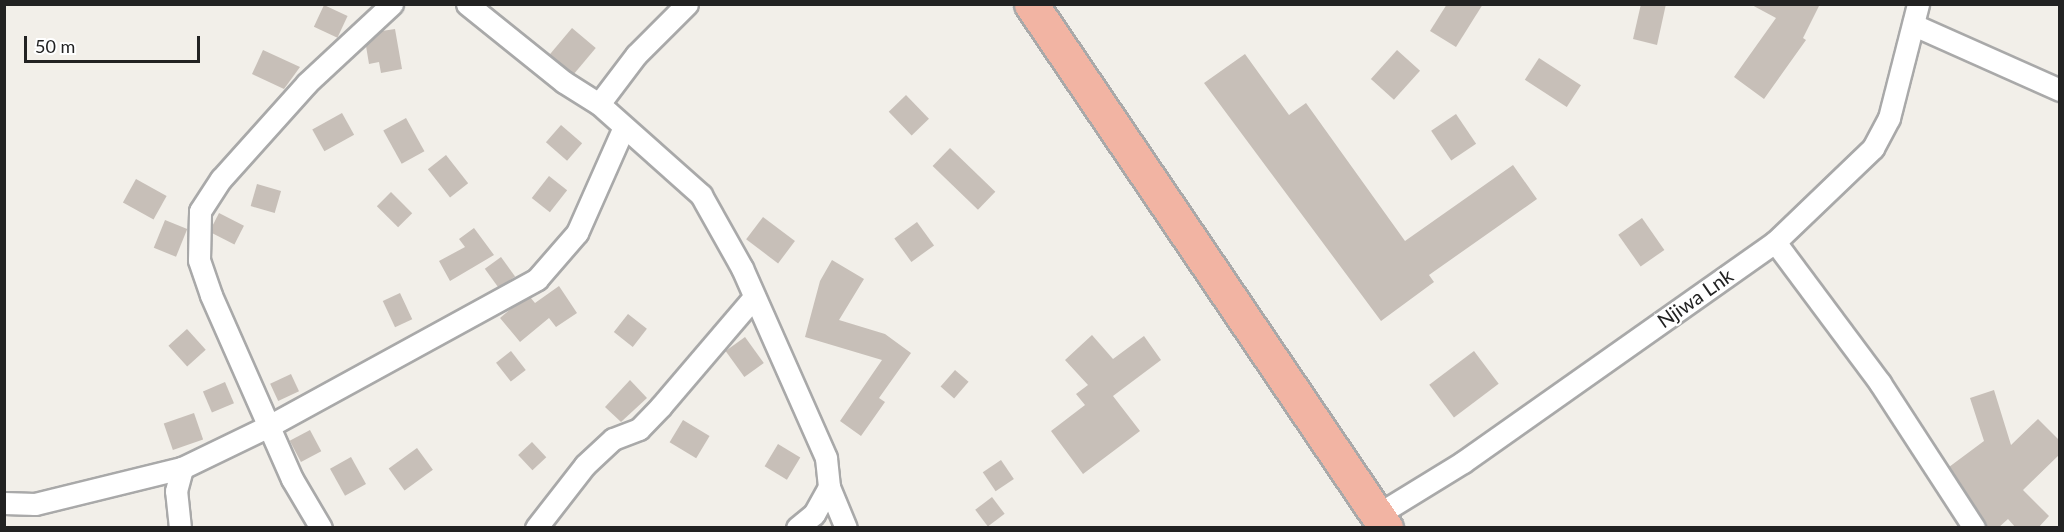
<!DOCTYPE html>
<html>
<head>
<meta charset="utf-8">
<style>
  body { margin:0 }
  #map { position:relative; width:2064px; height:532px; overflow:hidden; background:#f2efe9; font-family:Lato,sans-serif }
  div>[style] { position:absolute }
  .building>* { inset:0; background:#c7bfb8; transform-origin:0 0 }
  .roads { filter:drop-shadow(2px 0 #a9a9a9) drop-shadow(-2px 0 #a9a9a9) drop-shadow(0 2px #a9a9a9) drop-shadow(0 -2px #a9a9a9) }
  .minor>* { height:21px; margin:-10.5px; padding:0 10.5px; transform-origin:10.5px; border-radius:10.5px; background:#fff }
  .trunk>* { height:33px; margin:-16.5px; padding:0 16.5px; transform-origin:16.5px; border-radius:16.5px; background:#f2b4a3 }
  span { translate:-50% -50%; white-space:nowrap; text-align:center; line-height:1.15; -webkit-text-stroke:4.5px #fff; paint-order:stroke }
  .street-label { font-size:20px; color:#222 }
  .frame { position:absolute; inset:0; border:6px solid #222; pointer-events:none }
  .scale { position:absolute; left:24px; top:36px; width:176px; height:27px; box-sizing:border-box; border:3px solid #222; border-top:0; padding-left:8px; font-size:18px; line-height:21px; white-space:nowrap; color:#222; -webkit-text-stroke:4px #fff; paint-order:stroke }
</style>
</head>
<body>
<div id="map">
  <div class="building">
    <i style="clip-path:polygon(1447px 4px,1483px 4px,1456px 47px,1430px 31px)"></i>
    <i style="clip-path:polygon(1641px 4px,1666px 4px,1657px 45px,1633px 39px)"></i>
    <i style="clip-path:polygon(1750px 4px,1820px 4px,1803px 38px,1806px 40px,1764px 99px,1734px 77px,1776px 18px)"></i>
    <i style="left:324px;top:5px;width:26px;height:24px;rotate:25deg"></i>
    <i style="left:572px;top:28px;width:31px;height:35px;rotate:40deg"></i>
    <i style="clip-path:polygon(395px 29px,402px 69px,381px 73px,379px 62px,369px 64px,366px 46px,382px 31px)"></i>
    <i style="clip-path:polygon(263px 50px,300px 67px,284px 89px,252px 74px)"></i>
    <i style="left:1397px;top:50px;width:31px;height:39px;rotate:42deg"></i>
    <i style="clip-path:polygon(1245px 54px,1289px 115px,1306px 103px,1405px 241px,1513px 165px,1537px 199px,1429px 275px,1434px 282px,1381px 321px,1204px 83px)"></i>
    <i style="left:1539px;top:58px;width:50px;height:26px;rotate:33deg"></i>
    <i style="left:906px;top:95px;width:33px;height:24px;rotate:46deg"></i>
    <i style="left:342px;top:113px;width:25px;height:34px;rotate:61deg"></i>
    <i style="left:1456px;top:114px;width:36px;height:30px;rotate:56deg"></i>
    <i style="left:406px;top:118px;width:38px;height:26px;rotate:61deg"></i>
    <i style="left:561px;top:125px;width:28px;height:23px;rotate:41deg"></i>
    <i style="left:950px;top:148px;width:63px;height:25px;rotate:44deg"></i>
    <i style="left:446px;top:155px;width:36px;height:23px;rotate:52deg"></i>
    <i style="left:549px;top:176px;width:23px;height:28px;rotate:38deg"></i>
    <i style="left:136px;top:179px;width:35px;height:27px;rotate:29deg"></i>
    <i style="left:257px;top:184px;width:25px;height:23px;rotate:16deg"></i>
    <i style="left:391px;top:192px;width:30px;height:20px;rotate:45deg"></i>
    <i style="left:219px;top:213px;width:28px;height:21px;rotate:27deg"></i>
    <i style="left:763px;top:217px;width:40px;height:28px;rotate:37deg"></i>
    <i style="left:1642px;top:218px;width:39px;height:29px;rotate:55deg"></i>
    <i style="left:165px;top:220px;width:24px;height:30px;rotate:22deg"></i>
    <i style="left:917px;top:222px;width:29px;height:28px;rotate:54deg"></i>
    <i style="clip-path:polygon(474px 228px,494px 255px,450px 281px,439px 261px,465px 247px,459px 239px)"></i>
    <i style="left:501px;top:257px;width:24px;height:20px;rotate:54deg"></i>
    <i style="clip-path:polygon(832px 260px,864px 279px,839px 320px,885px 334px,911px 353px,879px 398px,885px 402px,861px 436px,840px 421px,882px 360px,805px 337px,820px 281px)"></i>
    <i style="clip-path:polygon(559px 286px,577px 313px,556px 327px,549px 318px,520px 342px,500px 318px,513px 307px,530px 297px,535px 303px)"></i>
    <i style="left:400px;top:293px;width:29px;height:19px;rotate:65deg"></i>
    <i style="left:628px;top:314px;width:24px;height:23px;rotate:38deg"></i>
    <i style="left:187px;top:329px;width:28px;height:25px;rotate:48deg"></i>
    <i style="clip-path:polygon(1092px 335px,1113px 359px,1144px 336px,1161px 360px,1113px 396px,1140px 431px,1083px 474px,1051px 431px,1085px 405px,1076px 394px,1088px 385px,1065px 360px)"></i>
    <i style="left:745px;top:337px;width:32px;height:24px;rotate:54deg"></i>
    <i style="left:511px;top:351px;width:24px;height:19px;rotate:52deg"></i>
    <i style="left:1474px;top:351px;width:41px;height:56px;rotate:53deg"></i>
    <i style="left:955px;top:370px;width:18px;height:22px;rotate:41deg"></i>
    <i style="left:291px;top:374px;width:19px;height:23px;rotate:65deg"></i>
    <i style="clip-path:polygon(630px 380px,647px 398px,621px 422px,605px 407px)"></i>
    <i style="left:225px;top:382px;width:23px;height:24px;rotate:67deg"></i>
    <i style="clip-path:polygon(1994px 390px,2011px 445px,2038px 419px,2060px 441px,2060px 454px,2023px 490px,2049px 516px,2038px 528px,2016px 528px,2008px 519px,1998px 528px,1987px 528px,1949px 467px,1984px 441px,1970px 398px)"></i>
    <i style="left:194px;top:413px;width:28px;height:32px;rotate:71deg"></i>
    <i style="left:683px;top:420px;width:31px;height:26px;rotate:31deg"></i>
    <i style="left:310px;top:430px;width:24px;height:23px;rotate:62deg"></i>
    <i style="left:532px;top:442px;width:21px;height:19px;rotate:47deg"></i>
    <i style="left:778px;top:444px;width:26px;height:26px;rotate:31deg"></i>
    <i style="left:417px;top:448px;width:27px;height:35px;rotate:54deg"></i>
    <i style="left:351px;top:457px;width:31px;height:24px;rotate:61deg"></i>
    <i style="left:1001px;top:460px;width:23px;height:22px;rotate:56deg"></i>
    <i style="left:992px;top:497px;width:21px;height:21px;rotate:53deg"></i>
  </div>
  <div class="roads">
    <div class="minor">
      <i style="left:467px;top:4px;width:124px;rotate:38.8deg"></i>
      <i style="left:564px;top:82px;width:41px;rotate:32.2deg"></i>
      <i style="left:687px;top:4px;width:72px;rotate:135deg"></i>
      <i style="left:636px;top:55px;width:61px;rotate:127.1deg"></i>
      <i style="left:599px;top:104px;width:137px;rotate:41.7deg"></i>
      <i style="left:701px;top:195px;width:84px;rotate:60.7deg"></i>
      <i style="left:742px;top:268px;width:208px;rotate:66.1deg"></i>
      <i style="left:826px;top:458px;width:29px;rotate:84deg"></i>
      <i style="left:829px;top:487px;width:31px;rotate:119deg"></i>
      <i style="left:814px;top:514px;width:22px;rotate:141deg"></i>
      <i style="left:1914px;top:25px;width:160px;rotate:24deg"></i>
      <i style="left:1775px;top:242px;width:176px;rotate:53.3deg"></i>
      <i style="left:1880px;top:383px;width:173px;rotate:57deg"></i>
      <i style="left:829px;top:487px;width:44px;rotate:67.5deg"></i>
      <i style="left:4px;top:503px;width:31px;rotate:2deg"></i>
      <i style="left:35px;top:504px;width:151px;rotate:-13.8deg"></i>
      <i style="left:1377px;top:515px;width:101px;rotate:-31.6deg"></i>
      <i style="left:1463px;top:462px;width:382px;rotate:-35.2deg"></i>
      <i style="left:1775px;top:242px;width:136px;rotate:-43.8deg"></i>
      <i style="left:1873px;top:148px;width:34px;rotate:-62deg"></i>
      <i style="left:1889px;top:118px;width:118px;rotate:-75.7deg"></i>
      <i style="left:180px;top:528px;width:37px;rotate:-96deg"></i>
      <i style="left:176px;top:491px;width:24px;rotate:-75deg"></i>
      <i style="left:182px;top:468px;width:97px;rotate:-25.8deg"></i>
      <i style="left:269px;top:426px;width:306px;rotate:-28.7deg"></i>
      <i style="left:537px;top:279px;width:61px;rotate:-49deg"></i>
      <i style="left:577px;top:233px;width:114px;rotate:-66.1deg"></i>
      <i style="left:321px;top:528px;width:57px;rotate:-120.6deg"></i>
      <i style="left:292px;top:479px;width:201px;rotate:-113.8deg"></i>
      <i style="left:211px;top:295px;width:37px;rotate:-109deg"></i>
      <i style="left:199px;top:260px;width:49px;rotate:-88.8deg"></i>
      <i style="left:200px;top:211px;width:38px;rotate:-57deg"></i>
      <i style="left:221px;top:179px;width:129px;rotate:-48.1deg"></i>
      <i style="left:307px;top:83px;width:116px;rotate:-42.9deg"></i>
      <i style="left:536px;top:528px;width:80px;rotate:-52.1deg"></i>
      <i style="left:585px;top:465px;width:38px;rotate:-43deg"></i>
      <i style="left:613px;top:439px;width:28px;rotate:-21deg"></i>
      <i style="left:639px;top:429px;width:32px;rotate:-46deg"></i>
      <i style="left:661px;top:406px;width:143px;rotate:-49.5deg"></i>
    </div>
    <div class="trunk">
      <i style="left:1031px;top:4px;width:633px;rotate:55.88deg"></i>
    </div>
  </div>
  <div class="street-label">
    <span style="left:1695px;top:298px;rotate:-35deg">Njiwa Lnk</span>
  </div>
  <div class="frame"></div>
  <div class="scale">50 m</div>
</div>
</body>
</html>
